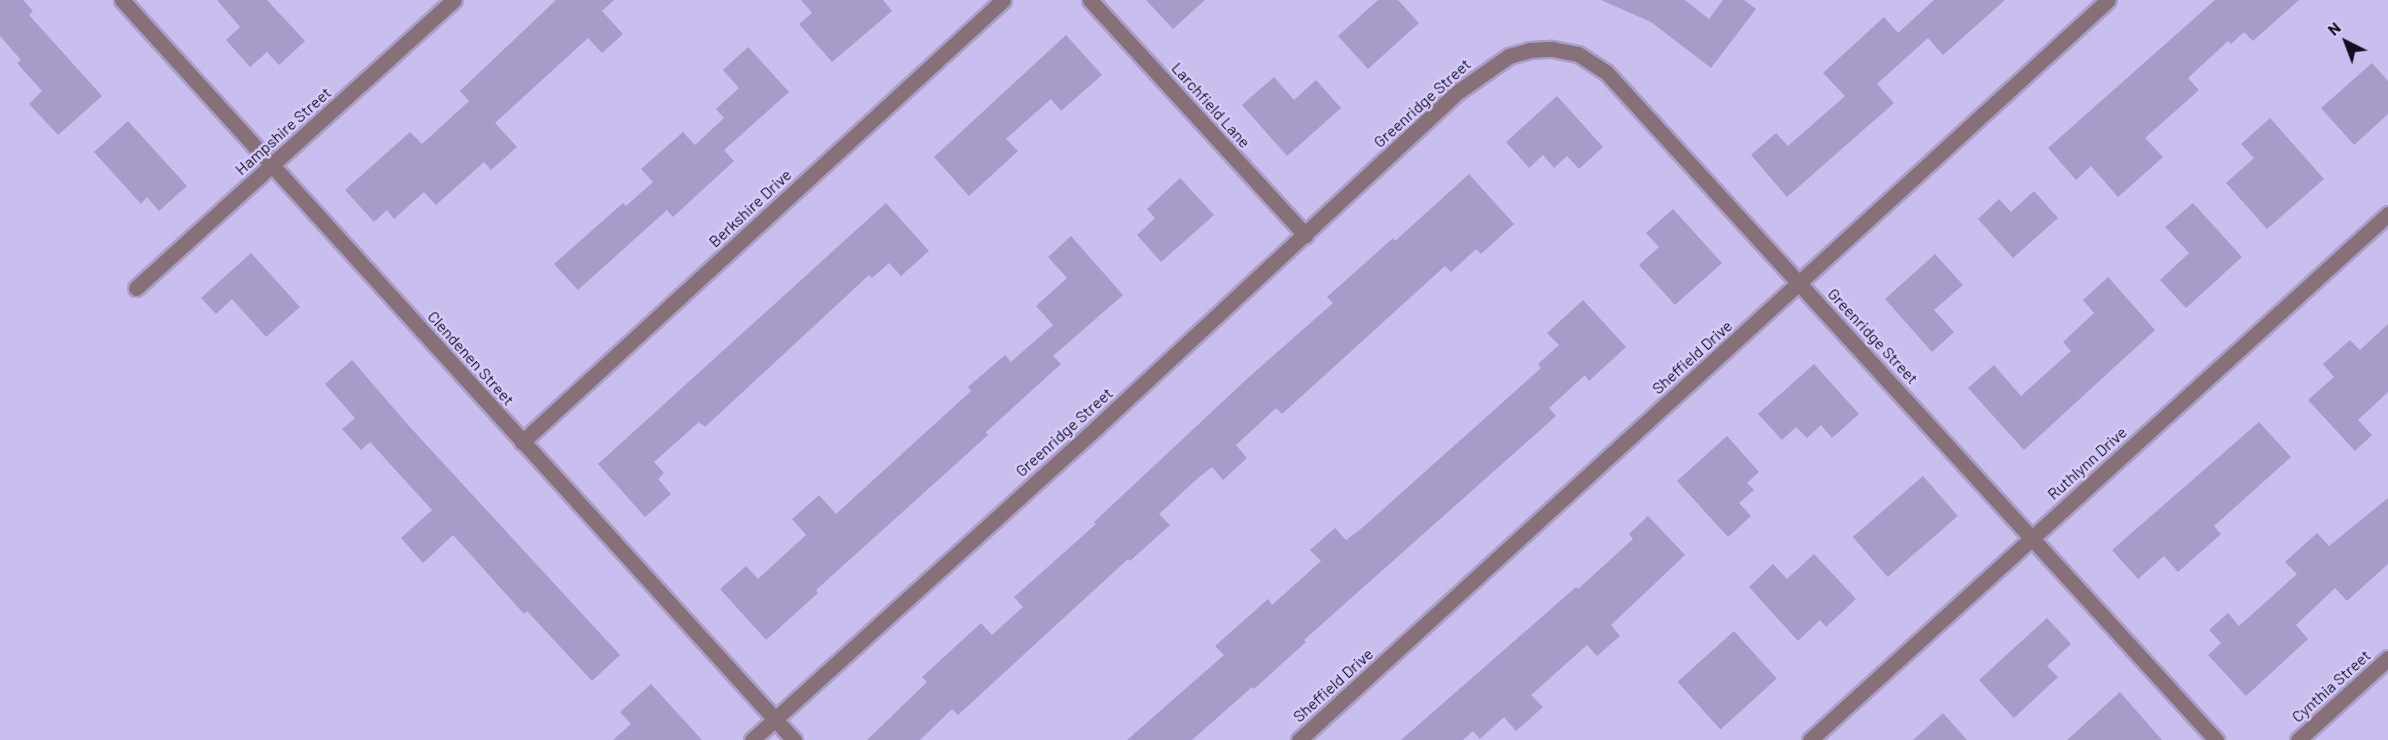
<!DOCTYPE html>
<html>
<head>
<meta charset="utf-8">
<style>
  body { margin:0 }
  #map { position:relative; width:2388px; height:740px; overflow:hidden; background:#cabeee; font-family:Barlow,sans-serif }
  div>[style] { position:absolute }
  .building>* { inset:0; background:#a69bc9; transform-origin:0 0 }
  .roads { filter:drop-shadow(2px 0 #a99ec9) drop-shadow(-2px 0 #a99ec9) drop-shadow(0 2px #a99ec9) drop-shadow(0 -2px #a99ec9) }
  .minor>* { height:15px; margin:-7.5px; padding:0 7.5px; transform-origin:7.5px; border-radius:7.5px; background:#877078 }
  span { translate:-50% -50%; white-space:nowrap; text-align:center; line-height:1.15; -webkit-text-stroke:5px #d7cbfb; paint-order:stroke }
  .street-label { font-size:16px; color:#130e1f }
  .north { position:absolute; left:2316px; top:12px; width:60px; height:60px; -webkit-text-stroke:4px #d7cbfb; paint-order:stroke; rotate:318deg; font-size:16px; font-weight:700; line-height:24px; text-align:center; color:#130e1f }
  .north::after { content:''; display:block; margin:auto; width:21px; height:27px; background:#130e1f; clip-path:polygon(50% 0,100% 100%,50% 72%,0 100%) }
</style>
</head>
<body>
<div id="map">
  <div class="building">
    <i style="clip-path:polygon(0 0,23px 0,33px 11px,29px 15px,102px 96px,58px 135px,29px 104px,42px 91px,17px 63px,21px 60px,0 36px)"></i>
    <i style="clip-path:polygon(217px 0,267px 0,305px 41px,279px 65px,267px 52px,250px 67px,226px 40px,240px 27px)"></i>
    <i style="clip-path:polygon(556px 0,614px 0,602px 11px,623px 34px,602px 53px,588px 38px,495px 123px,517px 147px,491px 170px,484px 162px,436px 205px,424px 192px,394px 219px,387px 210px,374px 222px,345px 190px,410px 132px,422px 144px,469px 101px,460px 91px)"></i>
    <i style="clip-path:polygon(801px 0,883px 0,892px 11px,832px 62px,799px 24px,812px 13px)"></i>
    <i style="clip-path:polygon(1146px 0,1205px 0,1173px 29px)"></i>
    <i style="clip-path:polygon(1378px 0,1398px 0,1419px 23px,1368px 69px,1338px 36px)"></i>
    <i style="clip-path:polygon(1601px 0,1685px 0,1709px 19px,1723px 0,1744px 0,1756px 9px,1711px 68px,1651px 22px)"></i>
    <i style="clip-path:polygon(1934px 0,2005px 0,1943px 55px,1928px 38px,1877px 84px,1894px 103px,1787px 197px,1751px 155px,1776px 133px,1788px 146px,1845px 96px,1823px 73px,1884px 17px,1898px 33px)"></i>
    <i style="clip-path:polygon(2215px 0,2299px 0,2253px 41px,2244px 32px,2231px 44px,2228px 41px,2188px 78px,2199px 90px,2145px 138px,2163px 157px,2118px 197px,2091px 166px,2076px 180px,2048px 148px)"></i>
    <i style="clip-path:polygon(1066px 35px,1102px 75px,1061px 111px,1051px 99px,1006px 139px,1018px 151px,969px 196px,934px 157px)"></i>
    <i style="clip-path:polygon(748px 47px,789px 92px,724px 150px,734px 161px,673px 217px,667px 210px,578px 290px,554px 264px,623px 203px,626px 206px,653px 182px,641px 169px,683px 132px,695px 145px,724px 118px,716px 109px,739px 88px,723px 70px)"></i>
    <i style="clip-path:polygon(2372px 63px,2388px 81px,2388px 114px,2354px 145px,2321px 108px)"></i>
    <i style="clip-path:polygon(1274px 77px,1294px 100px,1316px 80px,1341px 108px,1287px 156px,1242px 105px)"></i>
    <i style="clip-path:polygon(1557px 96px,1603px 147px,1579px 169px,1567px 156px,1554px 168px,1543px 155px,1529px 168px,1506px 142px)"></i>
    <i style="clip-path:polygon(2270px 118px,2324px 179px,2267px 229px,2226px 183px,2254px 158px,2241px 144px)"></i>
    <i style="clip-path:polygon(128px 121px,187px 186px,159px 211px,147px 197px,141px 204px,94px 152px)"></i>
    <i style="clip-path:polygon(1469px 174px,1514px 224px,1481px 254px,1476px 249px,1451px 272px,1445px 266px,1282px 414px,1276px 408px,1236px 445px,1247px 458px,1223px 480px,1212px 467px,1198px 478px,1159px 514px,1170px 525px,1130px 561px,1128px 559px,958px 715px,952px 709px,920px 740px,867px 740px,927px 682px,922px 677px,981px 623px,992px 635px,1023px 607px,1014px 597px,1096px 524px,1094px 522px,1249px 377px,1333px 303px,1327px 297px,1393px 238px,1395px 241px)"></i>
    <i style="clip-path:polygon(1180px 178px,1214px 215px,1161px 262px,1137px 235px,1155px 218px,1147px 209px)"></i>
    <i style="clip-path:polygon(2034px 191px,2058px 218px,2013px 258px,1978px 219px,1999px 199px,2011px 212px)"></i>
    <i style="clip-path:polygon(886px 203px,929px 251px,901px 276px,889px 263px,872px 278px,869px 275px,705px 427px,699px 422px,654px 462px,664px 473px,658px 479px,671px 494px,645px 517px,598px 464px)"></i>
    <i style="clip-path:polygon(2193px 203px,2242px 257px,2186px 308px,2160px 280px,2189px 253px,2165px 227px)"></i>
    <i style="clip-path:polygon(1673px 209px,1722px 263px,1675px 305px,1639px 265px,1659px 247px,1646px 233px)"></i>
    <i style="clip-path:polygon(1071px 236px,1123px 295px,1053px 356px,1061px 364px,986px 432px,988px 435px,816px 590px,818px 593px,766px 640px,720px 589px,746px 566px,758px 579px,806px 535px,792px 519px,819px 495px,836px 514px,971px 391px,968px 387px,1005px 355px,1011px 362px,1053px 325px,1036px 306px,1067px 278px,1048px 257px)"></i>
    <i style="clip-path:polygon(251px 253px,300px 307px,266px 337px,232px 299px,216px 314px,201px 298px)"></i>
    <i style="clip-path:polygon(1935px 254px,1963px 285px,1934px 310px,1954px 332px,1932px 352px,1885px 299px)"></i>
    <i style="clip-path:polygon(2108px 277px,2155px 330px,2024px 450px,1968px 388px,1994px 365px,2021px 396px,2071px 351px,2063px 342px,2094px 313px,2083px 300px)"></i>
    <i style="clip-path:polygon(1583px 300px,1626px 347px,1589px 381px,1585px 375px,1549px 408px,1556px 416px,1304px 640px,1306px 642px,1254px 689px,1252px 687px,1192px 740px,1127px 740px,1224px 655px,1215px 646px,1268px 599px,1272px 605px,1321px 561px,1310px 550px,1335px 528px,1346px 540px,1362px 528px,1541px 368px,1538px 364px,1559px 345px,1547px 333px)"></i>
    <i style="clip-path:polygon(2388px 324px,2388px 392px,2358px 420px,2372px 435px,2355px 451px,2308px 400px,2334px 377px,2323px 364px,2350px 340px,2360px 350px)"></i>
    <i style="clip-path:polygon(352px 360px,409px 426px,620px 655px,592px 681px,527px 611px,524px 614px,453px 535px,423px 563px,401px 538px,432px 510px,370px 442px,361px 450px,342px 429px,355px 418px,325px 384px)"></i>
    <i style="clip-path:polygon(1814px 364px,1859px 414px,1832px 438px,1821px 425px,1807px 438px,1796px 427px,1782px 440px,1758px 414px)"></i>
    <i style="clip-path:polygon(2259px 422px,2291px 457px,2214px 526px,2221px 534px,2178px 572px,2164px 556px,2138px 579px,2112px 550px)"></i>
    <i style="clip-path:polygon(1727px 436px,1759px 472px,1747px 483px,1754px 490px,1739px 503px,1751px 516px,1728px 537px,1677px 481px)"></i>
    <i style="left:1923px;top:476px;width:53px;height:93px;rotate:49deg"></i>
    <i style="clip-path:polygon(2388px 498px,2388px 564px,2347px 601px,2335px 588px,2296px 625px,2308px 639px,2246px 696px,2208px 655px,2221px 643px,2209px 630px,2228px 613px,2239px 626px,2297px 574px,2285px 562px,2317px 533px,2329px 546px)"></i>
    <i style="clip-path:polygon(1648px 516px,1685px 555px,1611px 625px,1620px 636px,1597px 656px,1587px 645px,1531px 695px,1543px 707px,1516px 731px,1504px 717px,1480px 739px,1473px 731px,1463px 740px,1401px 740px,1576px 587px,1578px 589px,1633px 539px,1629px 534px)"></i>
    <i style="clip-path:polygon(1814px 554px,1856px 599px,1826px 627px,1820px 620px,1798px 641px,1749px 587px,1773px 564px,1787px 579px)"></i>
    <i style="clip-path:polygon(2047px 618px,2071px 644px,2047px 666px,2058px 677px,2014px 718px,1979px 680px)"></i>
    <i style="left:1734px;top:631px;width:64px;height:76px;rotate:48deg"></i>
    <i style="clip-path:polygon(651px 684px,702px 740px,613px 740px,631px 724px,620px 712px)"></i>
    <i style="clip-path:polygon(2120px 692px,2162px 740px,2067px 740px)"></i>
    <i style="clip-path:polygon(1943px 713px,1967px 740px,1913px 740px)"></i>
  </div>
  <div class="roads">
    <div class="minor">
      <i style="left:122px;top:0;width:1000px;rotate:47.76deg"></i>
      <i style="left:1090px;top:0;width:319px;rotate:47.5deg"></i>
      <i style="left:136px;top:288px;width:429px;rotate:-42.2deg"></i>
      <i style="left:522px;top:442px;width:653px;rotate:-42.58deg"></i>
      <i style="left:752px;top:740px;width:466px;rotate:-42.2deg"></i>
      <i style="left:1097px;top:427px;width:494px;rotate:-42.9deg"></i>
      <i style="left:1459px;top:91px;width:61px;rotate:-35deg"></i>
      <i style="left:1509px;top:56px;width:22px;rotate:-16deg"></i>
      <i style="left:1530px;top:50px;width:22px;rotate:-3deg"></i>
      <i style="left:1552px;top:49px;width:26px;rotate:11deg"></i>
      <i style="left:1578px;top:54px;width:33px;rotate:33deg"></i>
      <i style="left:1606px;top:72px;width:905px;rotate:47.6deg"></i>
      <i style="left:1299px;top:740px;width:1096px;rotate:-42.45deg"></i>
      <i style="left:1810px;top:740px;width:782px;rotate:-42.3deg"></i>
      <i style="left:2298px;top:740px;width:122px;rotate:-42.3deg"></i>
    </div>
  </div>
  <div class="street-label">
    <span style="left:1422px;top:103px;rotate:-42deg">Greenridge Street</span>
    <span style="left:1211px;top:105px;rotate:48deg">Larchfield Lane</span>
    <span style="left:283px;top:131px;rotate:-42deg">Hampshire Street</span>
    <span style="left:750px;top:208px;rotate:-43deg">Berkshire Drive</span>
    <span style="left:1873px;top:336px;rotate:47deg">Greenridge Street</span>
    <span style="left:1692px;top:357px;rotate:-42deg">Sheffield Drive</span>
    <span style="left:471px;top:358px;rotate:48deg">Clendenen Street</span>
    <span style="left:1064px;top:432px;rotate:-42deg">Greenridge Street</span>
    <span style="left:2087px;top:463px;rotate:-42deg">Ruthlynn Drive</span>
    <span style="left:1333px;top:685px;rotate:-42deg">Sheffield Drive</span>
    <span style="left:2331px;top:686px;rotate:-42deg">Cynthia Street</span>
  </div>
  <div class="north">N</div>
</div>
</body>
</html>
